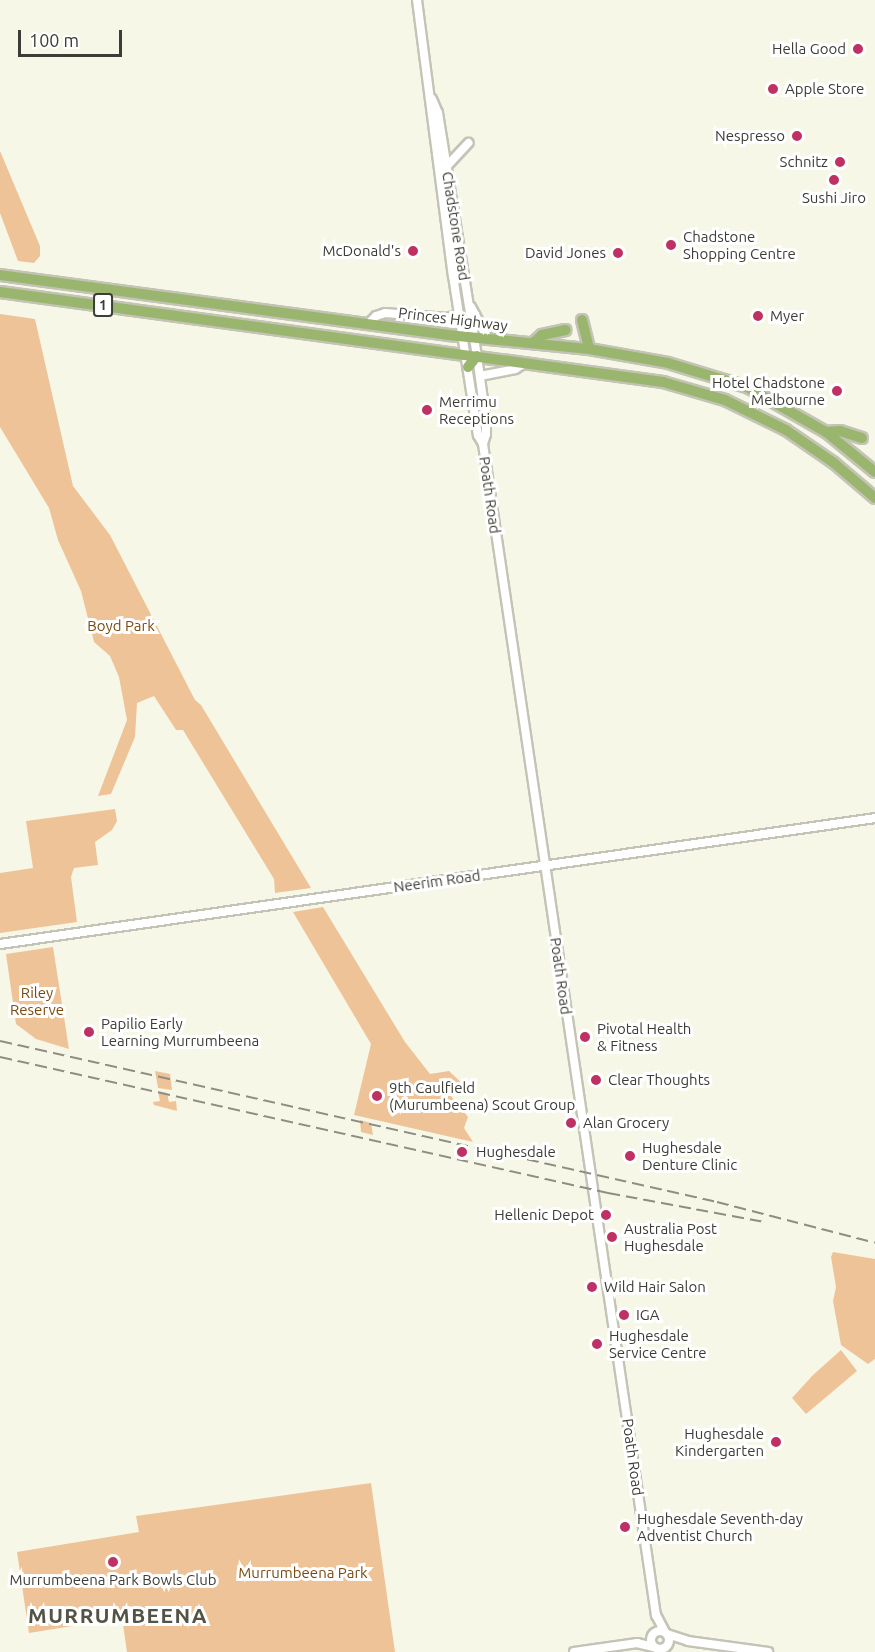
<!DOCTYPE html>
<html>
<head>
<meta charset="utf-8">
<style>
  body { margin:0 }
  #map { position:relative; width:875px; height:1652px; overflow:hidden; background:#f7f7e8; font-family:Ubuntu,sans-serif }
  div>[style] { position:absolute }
  .green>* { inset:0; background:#efc398 }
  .roads { filter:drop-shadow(2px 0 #c4c4b6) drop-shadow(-2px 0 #c4c4b6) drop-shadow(0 2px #c4c4b6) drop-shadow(0 -2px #c4c4b6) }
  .tertiary>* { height:8px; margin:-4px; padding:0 4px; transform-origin:4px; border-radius:4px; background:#fff }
  .tertiary>.ring { margin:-4px; padding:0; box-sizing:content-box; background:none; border:8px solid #fff; border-radius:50% }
  .trunk>* { height:10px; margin:-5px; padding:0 5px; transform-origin:5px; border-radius:5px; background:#9ab66e }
  .rail>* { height:2px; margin-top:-1px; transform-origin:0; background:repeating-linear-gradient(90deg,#8d8d83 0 12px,transparent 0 18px) }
  .dots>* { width:16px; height:16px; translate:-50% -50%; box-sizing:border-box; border:3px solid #fff; border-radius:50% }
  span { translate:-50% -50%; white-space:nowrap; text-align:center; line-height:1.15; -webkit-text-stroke:6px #fff; paint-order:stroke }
  .shield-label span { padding:2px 4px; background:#fff; border:2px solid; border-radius:4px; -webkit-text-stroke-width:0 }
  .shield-label { font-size:14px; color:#3d3d37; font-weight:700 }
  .poi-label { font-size:15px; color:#3d3d37 }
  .right { translate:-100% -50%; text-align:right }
  .left { translate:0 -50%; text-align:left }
  .street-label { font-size:15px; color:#3d3d37 }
  .park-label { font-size:15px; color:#7a4b11 }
  .district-label { font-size:21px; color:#535346; font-weight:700; letter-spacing:1.5px }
  .scale { position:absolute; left:18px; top:30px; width:104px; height:27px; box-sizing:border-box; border:3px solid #3d3d37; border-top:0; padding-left:8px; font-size:18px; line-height:21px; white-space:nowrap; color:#3d3d37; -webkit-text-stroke:4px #fff; paint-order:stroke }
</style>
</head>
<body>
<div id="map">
  <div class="green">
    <i style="clip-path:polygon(0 151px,40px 246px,40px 256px,34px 263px,18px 261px,0 213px)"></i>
    <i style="clip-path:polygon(0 314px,35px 319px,73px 486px,110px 535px,195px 700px,201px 705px,311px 888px,275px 893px,274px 879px,183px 730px,176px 730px,154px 696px,137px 703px,135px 737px,111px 794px,98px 796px,127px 720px,119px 677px,110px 656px,94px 642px,81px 591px,58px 540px,49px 508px,0 427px)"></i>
    <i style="clip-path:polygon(115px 809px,117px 821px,112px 830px,95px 842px,98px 865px,74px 868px,71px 877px,77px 922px,0 933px,0 873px,33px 868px,26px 821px)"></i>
    <i style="clip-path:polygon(323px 907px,405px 1042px,430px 1074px,449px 1071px,466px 1087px,447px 1091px,468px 1117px,464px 1128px,473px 1142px,354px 1115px,371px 1044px,293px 912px)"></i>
    <i style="clip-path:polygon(53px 947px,69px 1049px,36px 1039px,16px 1024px,6px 954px)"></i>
    <i style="clip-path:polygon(155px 1071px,170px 1074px,172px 1090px,158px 1088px)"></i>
    <i style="clip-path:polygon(158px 1091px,167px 1093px,169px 1102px,176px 1101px,177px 1111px,154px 1105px,153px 1102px,160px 1101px)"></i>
    <i style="clip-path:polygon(360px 1120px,371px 1123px,373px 1135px,361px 1132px)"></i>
    <i style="clip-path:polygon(833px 1252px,875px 1259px,875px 1359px,868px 1364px,841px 1345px,833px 1301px,836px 1287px,831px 1257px)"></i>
    <i style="clip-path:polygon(841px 1350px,857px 1371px,806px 1414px,792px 1398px,813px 1375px)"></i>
    <i style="clip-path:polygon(371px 1483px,395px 1652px,127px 1652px,122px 1618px,29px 1633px,17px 1552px,139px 1532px,136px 1516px)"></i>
  </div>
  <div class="roads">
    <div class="tertiary">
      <i style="left:417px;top:0;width:278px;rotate:82.6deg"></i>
      <i style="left:453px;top:276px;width:161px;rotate:81.1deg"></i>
      <i style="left:478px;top:435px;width:10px;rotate:61deg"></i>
      <i style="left:483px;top:444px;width:1184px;rotate:81.6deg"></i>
      <i style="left:656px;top:1615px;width:19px;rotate:62deg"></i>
      <i style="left:432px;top:99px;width:15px;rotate:67deg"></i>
      <i style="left:438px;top:113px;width:246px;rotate:80.9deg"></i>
      <i style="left:477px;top:356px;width:67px;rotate:82.2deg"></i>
      <i style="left:486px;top:422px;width:12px;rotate:90deg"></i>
      <i style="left:486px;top:434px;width:10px;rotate:107deg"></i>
      <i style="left:446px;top:167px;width:33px;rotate:-47deg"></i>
      <i style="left:471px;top:307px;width:36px;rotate:62deg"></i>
      <i style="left:368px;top:324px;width:11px;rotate:-45deg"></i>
      <i style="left:376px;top:316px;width:9px;rotate:-18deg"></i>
      <i style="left:385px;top:313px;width:62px;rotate:4.6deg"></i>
      <i style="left:447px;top:318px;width:13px;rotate:-18deg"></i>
      <i style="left:480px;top:376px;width:36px;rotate:-11deg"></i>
      <i style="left:515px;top:369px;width:12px;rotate:-31deg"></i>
      <i style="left:0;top:944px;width:884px;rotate:-8.19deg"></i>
      <i class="ring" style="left:651px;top:1631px;width:10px;height:10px"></i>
      <i style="left:667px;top:1634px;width:22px;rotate:18deg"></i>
      <i style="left:688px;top:1641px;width:81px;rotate:7.8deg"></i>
      <i style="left:574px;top:1652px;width:64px;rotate:-8.1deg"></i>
      <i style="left:637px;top:1643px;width:16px;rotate:14deg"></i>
    </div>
    <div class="trunk">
      <i style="left:0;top:275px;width:452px;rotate:7.6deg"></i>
      <i style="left:448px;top:335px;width:142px;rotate:5.7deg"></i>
      <i style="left:589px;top:349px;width:80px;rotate:10deg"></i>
      <i style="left:668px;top:363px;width:83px;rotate:16.9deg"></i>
      <i style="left:747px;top:387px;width:91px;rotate:29.7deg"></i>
      <i style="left:826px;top:432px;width:63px;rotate:39.2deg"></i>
      <i style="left:0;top:292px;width:669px;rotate:7.73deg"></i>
      <i style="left:663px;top:382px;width:65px;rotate:16.2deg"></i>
      <i style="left:725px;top:400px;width:68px;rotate:26.2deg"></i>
      <i style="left:786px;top:430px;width:58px;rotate:34.5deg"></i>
      <i style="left:834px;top:463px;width:54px;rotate:40.5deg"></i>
      <i style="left:582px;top:320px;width:30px;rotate:76deg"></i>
      <i style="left:533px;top:343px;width:12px;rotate:-42deg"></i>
      <i style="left:542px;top:335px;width:24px;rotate:-12deg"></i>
      <i style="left:468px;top:367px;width:14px;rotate:-51deg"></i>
      <i style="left:826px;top:432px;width:14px;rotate:-4deg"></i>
      <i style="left:840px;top:431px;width:23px;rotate:18deg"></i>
    </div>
  </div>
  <div class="rail">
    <i style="left:0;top:1041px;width:735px;rotate:12.66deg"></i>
    <i style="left:717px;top:1202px;width:163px;rotate:14.5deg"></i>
    <i style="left:0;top:1057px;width:623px;rotate:12.61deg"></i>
    <i style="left:608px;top:1193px;width:159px;rotate:10.5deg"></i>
  </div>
  <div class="dots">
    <i style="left:858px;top:49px;background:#be3162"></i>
    <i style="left:773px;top:89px;background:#be3162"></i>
    <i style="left:797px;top:136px;background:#be3162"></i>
    <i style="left:840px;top:162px;background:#be3162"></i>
    <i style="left:834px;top:180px;background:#be3162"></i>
    <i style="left:671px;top:245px;background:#be3162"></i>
    <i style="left:413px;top:251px;background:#be3162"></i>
    <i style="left:618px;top:253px;background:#be3162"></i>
    <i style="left:758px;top:316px;background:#be3162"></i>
    <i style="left:837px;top:391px;background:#be3162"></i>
    <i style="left:427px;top:410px;background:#be3162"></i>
    <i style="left:89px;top:1032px;background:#be3162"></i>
    <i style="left:585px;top:1037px;background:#be3162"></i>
    <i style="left:596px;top:1080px;background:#be3162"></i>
    <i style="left:377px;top:1096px;background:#be3162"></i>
    <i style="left:571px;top:1123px;background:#be3162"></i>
    <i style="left:462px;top:1152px;background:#be3162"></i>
    <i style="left:630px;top:1156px;background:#be3162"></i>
    <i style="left:606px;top:1215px;background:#be3162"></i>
    <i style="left:612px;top:1237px;background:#be3162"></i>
    <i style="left:592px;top:1287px;background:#be3162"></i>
    <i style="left:624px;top:1315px;background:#be3162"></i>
    <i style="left:597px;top:1344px;background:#be3162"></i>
    <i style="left:776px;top:1442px;background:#be3162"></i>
    <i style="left:625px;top:1527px;background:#be3162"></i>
    <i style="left:113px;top:1562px;background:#be3162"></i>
  </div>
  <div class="shield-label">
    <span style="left:103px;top:305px">1</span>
  </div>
  <div class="poi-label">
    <span class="right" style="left:846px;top:49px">Hella Good</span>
    <span class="left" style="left:785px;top:89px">Apple Store</span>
    <span class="right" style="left:785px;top:136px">Nespresso</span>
    <span class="right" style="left:828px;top:162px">Schnitz</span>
    <span style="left:834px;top:198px">Sushi Jiro</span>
    <span class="left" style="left:683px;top:245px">Chadstone<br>Shopping Centre</span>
    <span class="right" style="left:401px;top:251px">McDonald's</span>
    <span class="right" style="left:606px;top:253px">David Jones</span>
    <span class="left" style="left:770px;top:316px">Myer</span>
    <span class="right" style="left:825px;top:391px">Hotel Chadstone<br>Melbourne</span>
    <span class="left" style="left:439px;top:410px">Merrimu<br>Receptions</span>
    <span class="left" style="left:101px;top:1032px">Papilio Early<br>Learning Murrumbeena</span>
    <span class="left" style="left:597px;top:1037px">Pivotal Health<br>&amp; Fitness</span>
    <span class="left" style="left:608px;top:1080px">Clear Thoughts</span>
    <span class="left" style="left:389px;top:1096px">9th Caulfield<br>(Murumbeena) Scout Group</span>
    <span class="left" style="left:583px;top:1123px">Alan Grocery</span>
    <span class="left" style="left:642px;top:1156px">Hughesdale<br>Denture Clinic</span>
    <span class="left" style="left:476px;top:1152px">Hughesdale</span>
    <span class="right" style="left:594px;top:1215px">Hellenic Depot</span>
    <span class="left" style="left:624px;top:1237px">Australia Post<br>Hughesdale</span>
    <span class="left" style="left:604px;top:1287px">Wild Hair Salon</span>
    <span class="left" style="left:636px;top:1315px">IGA</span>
    <span class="left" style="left:609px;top:1344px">Hughesdale<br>Service Centre</span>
    <span class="right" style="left:764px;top:1442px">Hughesdale<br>Kindergarten</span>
    <span class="left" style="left:637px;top:1527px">Hughesdale Seventh-day<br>Adventist Church</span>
    <span style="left:113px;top:1580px">Murrumbeena Park Bowls Club</span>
  </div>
  <div class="street-label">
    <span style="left:456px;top:226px;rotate:81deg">Chadstone Road</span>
    <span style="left:453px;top:319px;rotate:7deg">Princes Highway</span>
    <span style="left:490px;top:495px;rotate:82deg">Poath Road</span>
    <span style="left:437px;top:881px;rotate:-8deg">Neerim Road</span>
    <span style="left:561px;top:976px;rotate:82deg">Poath Road</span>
    <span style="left:633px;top:1457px;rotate:82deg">Poath Road</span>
  </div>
  <div class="park-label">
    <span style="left:121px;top:626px">Boyd Park</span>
    <span style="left:37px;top:1001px">Riley<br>Reserve</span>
    <span style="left:303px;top:1573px">Murrumbeena Park</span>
  </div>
  <div class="district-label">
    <span style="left:118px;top:1615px">MURRUMBEENA</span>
  </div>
  <div class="scale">100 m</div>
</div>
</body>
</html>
